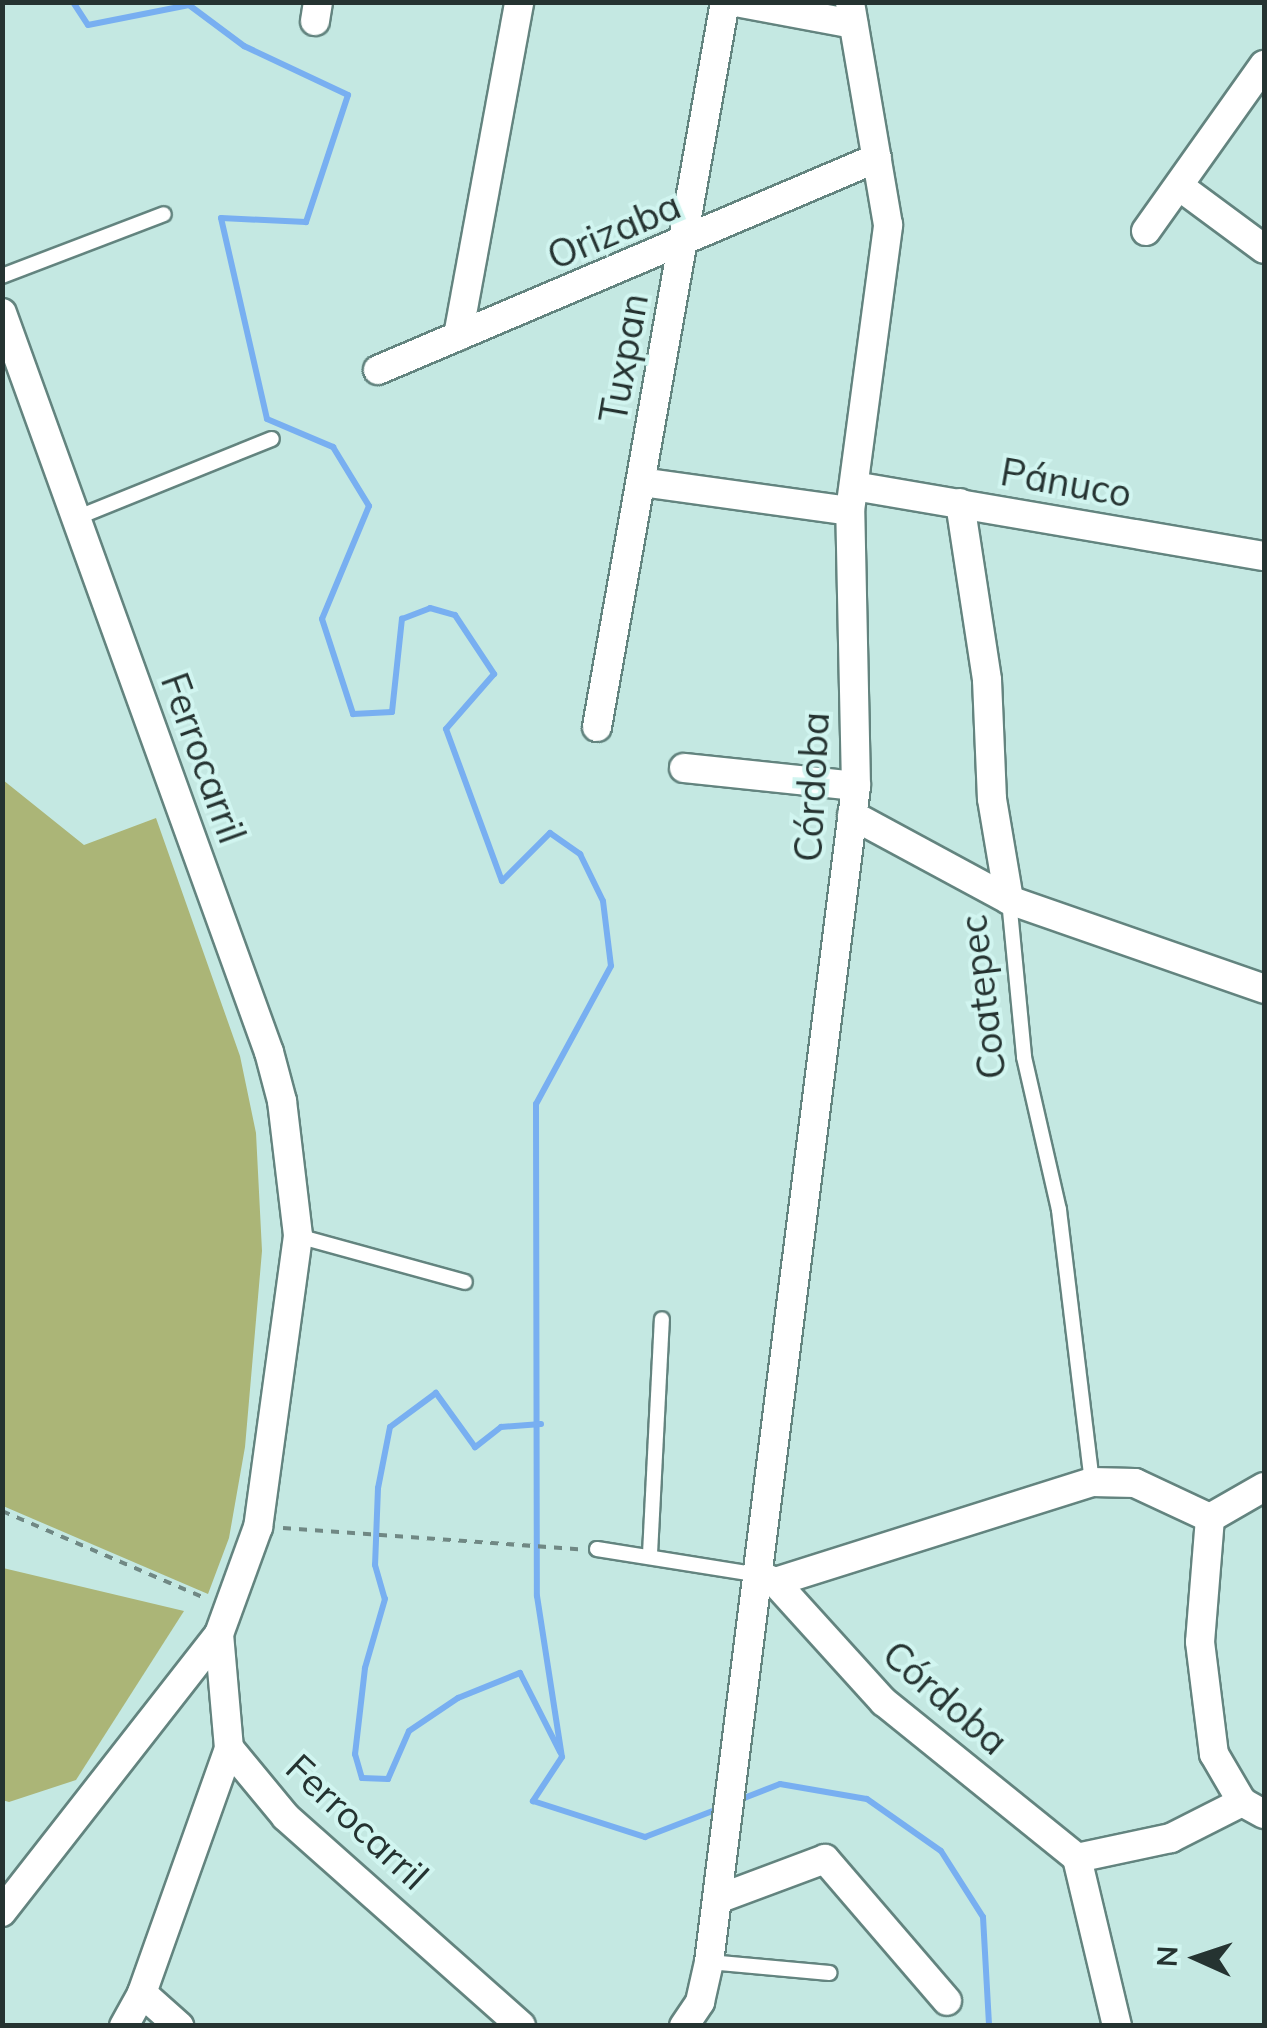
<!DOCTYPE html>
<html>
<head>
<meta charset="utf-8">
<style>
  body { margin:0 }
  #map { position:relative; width:1267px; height:2028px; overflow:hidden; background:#c4e8e2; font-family:Mulish,sans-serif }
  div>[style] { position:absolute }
  .green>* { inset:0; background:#abb577 }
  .stream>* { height:6px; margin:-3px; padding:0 3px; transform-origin:3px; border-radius:3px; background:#78aff1 }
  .path>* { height:4px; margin-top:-2px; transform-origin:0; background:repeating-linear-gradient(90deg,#708884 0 8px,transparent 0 16px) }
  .roads { filter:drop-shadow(2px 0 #63847f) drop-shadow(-2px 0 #63847f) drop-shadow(0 2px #63847f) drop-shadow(0 -2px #63847f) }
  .lane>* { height:14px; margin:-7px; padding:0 7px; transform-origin:7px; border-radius:7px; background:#fff }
  .street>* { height:28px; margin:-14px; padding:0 14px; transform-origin:14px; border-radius:14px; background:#fff }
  span { translate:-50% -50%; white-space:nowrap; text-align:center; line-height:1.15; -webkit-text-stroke:8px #d1f5f0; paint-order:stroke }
  .street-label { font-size:38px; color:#253331 }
  .frame { position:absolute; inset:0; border:5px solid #253331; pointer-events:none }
  .north { position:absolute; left:1147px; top:1908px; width:100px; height:100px; -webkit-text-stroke:8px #d1f5f0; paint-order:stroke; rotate:273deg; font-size:28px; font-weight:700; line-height:40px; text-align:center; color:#253331 }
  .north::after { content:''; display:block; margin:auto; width:35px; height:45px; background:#253331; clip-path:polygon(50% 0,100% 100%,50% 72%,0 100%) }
</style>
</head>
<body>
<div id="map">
  <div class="green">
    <i style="clip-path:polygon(3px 780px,84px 845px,156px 818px,240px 1056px,256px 1133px,262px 1251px,245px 1447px,229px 1538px,208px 1594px,3px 1506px)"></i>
    <i style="clip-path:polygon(3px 1568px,184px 1611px,76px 1780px,9px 1802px,2px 1800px)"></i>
  </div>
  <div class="stream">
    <i style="left:73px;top:2px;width:27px;rotate:57deg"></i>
    <i style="left:88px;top:25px;width:103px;rotate:-11.2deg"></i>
    <i style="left:189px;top:5px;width:69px;rotate:36.7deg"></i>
    <i style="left:244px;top:46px;width:115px;rotate:25.2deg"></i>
    <i style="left:348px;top:95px;width:134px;rotate:108.3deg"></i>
    <i style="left:306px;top:222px;width:85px;rotate:-177.3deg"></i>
    <i style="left:221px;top:218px;width:206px;rotate:77.1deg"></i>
    <i style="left:267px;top:419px;width:72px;rotate:23deg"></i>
    <i style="left:333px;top:447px;width:69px;rotate:58.6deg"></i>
    <i style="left:369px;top:506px;width:122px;rotate:112.6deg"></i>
    <i style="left:322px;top:619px;width:100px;rotate:71.9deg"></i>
    <i style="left:353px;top:714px;width:39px;rotate:-3deg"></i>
    <i style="left:392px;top:712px;width:94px;rotate:-83.9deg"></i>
    <i style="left:402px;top:619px;width:30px;rotate:-21deg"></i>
    <i style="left:430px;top:608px;width:26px;rotate:16deg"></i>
    <i style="left:455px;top:615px;width:71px;rotate:56.5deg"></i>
    <i style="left:494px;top:674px;width:73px;rotate:131.1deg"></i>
    <i style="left:446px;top:729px;width:162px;rotate:69.8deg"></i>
    <i style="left:502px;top:881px;width:68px;rotate:-45deg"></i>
    <i style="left:550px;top:833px;width:37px;rotate:35deg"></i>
    <i style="left:580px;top:854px;width:52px;rotate:63.9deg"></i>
    <i style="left:603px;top:901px;width:65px;rotate:83deg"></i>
    <i style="left:611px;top:966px;width:157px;rotate:118.5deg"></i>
    <i style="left:536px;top:1104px;width:492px;rotate:89.9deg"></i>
    <i style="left:537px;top:1596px;width:163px;rotate:81.2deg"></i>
    <i style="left:562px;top:1757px;width:53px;rotate:123.4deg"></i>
    <i style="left:533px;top:1801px;width:118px;rotate:17.8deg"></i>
    <i style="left:645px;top:1837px;width:78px;rotate:-21deg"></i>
    <i style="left:541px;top:1424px;width:40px;rotate:175.7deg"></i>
    <i style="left:501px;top:1427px;width:33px;rotate:142deg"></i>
    <i style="left:475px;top:1447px;width:67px;rotate:-125.8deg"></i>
    <i style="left:436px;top:1393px;width:57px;rotate:143.5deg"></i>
    <i style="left:390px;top:1427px;width:62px;rotate:101.1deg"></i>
    <i style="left:378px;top:1488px;width:77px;rotate:92.2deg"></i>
    <i style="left:375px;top:1565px;width:35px;rotate:74deg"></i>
    <i style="left:385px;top:1599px;width:72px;rotate:106.2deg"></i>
    <i style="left:365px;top:1668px;width:87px;rotate:96.6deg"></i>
    <i style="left:355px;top:1754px;width:25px;rotate:74deg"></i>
    <i style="left:362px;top:1778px;width:26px;rotate:2deg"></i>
    <i style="left:388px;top:1779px;width:52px;rotate:-66.4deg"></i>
    <i style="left:409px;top:1731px;width:59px;rotate:-34deg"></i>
    <i style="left:458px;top:1698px;width:67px;rotate:-22deg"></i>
    <i style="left:520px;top:1673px;width:89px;rotate:63.1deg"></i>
    <i style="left:739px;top:1800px;width:44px;rotate:-21.3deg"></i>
    <i style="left:780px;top:1784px;width:88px;rotate:9.8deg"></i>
    <i style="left:867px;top:1799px;width:90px;rotate:35.1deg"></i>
    <i style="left:941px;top:1851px;width:78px;rotate:57.5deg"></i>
    <i style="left:983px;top:1917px;width:109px;rotate:86.8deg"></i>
  </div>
  <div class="path">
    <i style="left:2px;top:1511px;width:221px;rotate:23.2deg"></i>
    <i style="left:283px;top:1528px;width:296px;rotate:4.1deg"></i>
  </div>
  <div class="roads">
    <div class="lane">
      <i style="left:2px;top:276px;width:173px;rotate:-20.9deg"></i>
      <i style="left:76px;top:518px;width:211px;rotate:-22deg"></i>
      <i style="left:1009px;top:900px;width:158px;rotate:84.5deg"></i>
      <i style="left:1024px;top:1057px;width:157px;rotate:77.1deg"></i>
      <i style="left:1059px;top:1210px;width:274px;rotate:83.1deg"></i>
      <i style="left:298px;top:1236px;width:173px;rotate:15.4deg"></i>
      <i style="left:597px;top:1549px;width:164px;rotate:9.1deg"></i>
      <i style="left:650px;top:1554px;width:235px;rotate:-87.1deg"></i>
      <i style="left:709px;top:1962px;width:121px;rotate:5.2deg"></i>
    </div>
    <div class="street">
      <i style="left:736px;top:2px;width:119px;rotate:10.6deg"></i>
      <i style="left:315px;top:21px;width:19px;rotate:-81deg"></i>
      <i style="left:1179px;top:186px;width:106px;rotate:36.5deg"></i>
      <i style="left:1146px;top:231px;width:204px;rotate:-54.6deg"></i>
      <i style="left:2px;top:313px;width:786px;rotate:70.14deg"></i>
      <i style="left:269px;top:1052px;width:51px;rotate:75.1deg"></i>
      <i style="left:282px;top:1101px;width:136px;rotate:83.2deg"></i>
      <i style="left:298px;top:1236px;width:294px;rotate:97.8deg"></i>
      <i style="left:258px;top:1527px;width:114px;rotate:110deg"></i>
      <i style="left:219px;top:1634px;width:353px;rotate:128deg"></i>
      <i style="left:458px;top:336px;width:340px;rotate:-79.6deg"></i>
      <i style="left:378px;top:370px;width:542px;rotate:-23.02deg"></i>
      <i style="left:641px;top:482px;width:211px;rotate:7.9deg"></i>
      <i style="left:854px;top:486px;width:416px;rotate:9.7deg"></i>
      <i style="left:960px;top:503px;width:179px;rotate:81.3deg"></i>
      <i style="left:987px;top:680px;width:119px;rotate:87.6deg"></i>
      <i style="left:992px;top:799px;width:102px;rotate:80.4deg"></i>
      <i style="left:597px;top:727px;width:736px;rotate:-79.99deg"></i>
      <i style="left:684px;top:768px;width:173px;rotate:6deg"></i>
      <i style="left:852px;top:815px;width:179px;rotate:28.4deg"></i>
      <i style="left:1009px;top:900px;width:270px;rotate:19.2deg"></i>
      <i style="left:1210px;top:1518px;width:124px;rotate:94.6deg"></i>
      <i style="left:1200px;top:1642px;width:113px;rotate:82.9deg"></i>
      <i style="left:1214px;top:1754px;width:56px;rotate:59.7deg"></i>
      <i style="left:1242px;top:1802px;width:25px;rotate:29deg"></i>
      <i style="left:759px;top:1575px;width:17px;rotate:24deg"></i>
      <i style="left:775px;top:1582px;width:162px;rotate:47.8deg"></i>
      <i style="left:884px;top:1702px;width:248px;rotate:38.9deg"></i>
      <i style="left:1077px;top:1858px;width:173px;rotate:76.6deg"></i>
      <i style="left:775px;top:1582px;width:332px;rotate:-17.5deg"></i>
      <i style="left:1092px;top:1482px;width:43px;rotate:1.3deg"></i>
      <i style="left:1135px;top:1483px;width:83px;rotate:25deg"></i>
      <i style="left:1210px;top:1518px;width:62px;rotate:-29.9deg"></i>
      <i style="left:219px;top:1634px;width:114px;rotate:85deg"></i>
      <i style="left:229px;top:1748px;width:89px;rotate:50.4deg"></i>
      <i style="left:286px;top:1817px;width:314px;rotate:41.6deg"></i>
      <i style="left:1077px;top:1858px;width:96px;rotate:-12deg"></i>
      <i style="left:1171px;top:1838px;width:80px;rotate:-26.9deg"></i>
      <i style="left:718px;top:1899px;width:114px;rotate:-20.5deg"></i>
      <i style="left:825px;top:1859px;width:187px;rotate:49.3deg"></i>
      <i style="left:142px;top:1993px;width:50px;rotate:41.7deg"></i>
      <i style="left:124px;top:2026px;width:38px;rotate:-61deg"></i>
      <i style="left:142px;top:1993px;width:260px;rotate:-70.4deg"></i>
      <i style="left:684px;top:2026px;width:29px;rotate:-56deg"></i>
      <i style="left:700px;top:2002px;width:41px;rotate:-77.3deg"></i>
      <i style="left:709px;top:1962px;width:1185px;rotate:-82.87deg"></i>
      <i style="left:856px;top:786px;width:275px;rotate:-91.2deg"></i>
      <i style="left:850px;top:511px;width:289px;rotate:-82.4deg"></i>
      <i style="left:888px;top:225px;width:226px;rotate:-99.7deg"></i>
    </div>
  </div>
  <div class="street-label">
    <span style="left:614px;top:231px;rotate:-23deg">Orizaba</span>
    <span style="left:624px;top:358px;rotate:-80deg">Tuxpan</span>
    <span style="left:1066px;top:483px;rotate:10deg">Pánuco</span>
    <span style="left:203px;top:758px;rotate:70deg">Ferrocarril</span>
    <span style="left:812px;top:787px;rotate:-87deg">Córdoba</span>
    <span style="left:983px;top:997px;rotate:-97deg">Coatepec</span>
    <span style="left:945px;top:1698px;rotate:41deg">Córdoba</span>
    <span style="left:357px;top:1822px;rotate:43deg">Ferrocarril</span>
  </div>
  <div class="frame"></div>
  <div class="north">N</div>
</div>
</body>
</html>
